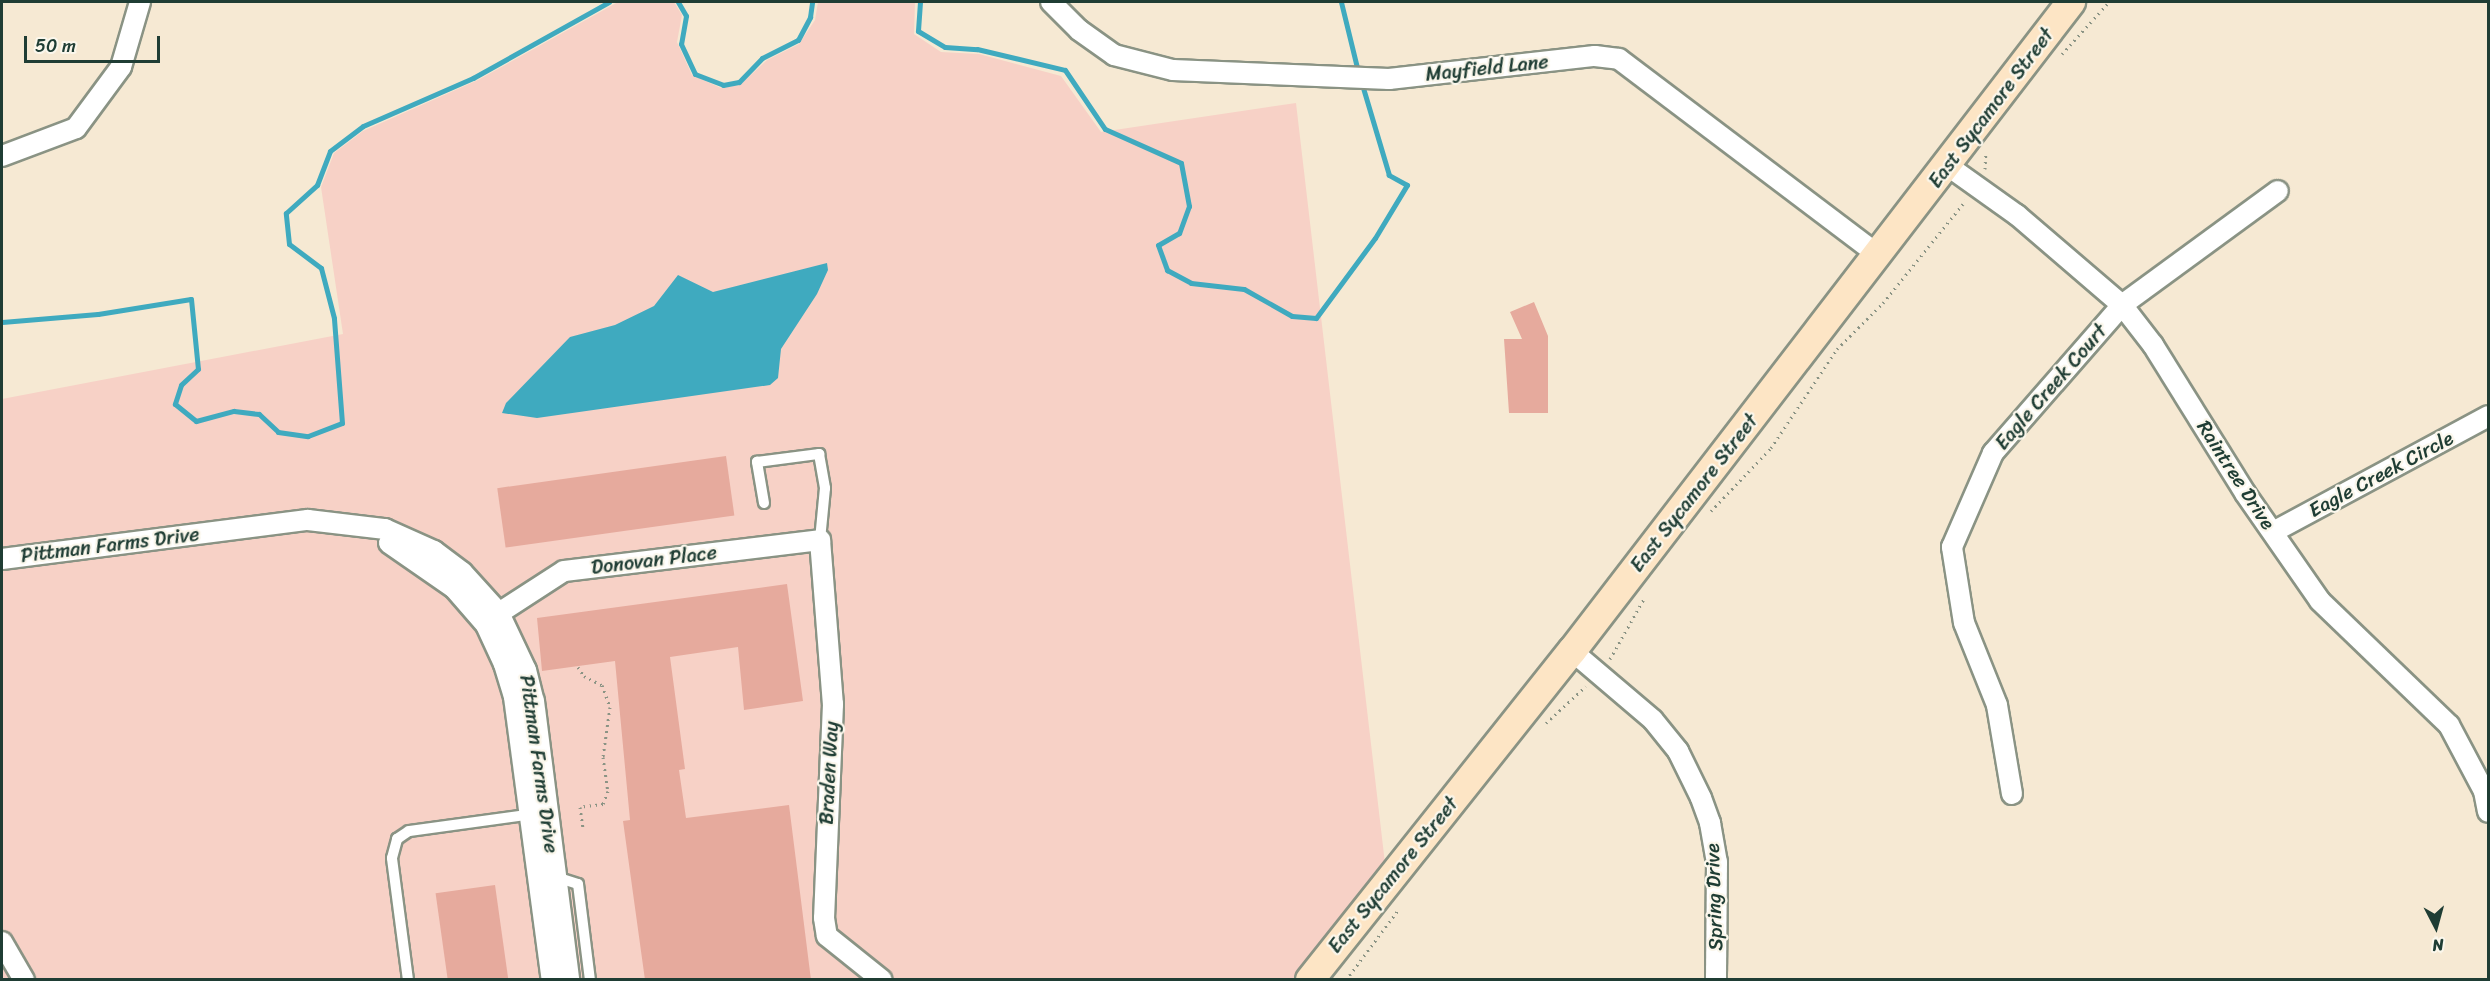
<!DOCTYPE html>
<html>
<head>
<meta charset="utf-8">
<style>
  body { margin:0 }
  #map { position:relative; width:2490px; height:981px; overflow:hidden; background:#f6e9d3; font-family:Sriracha,sans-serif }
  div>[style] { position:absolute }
  .built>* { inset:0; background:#f7d1c6 }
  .water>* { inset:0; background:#3faabf }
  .stream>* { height:5px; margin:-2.5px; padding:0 2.5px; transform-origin:2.5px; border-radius:2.5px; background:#3faabf }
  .building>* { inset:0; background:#e6aa9d; transform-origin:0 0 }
  .path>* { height:3px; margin-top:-1.5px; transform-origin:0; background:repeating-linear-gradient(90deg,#8a9384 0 1.5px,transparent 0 6px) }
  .roads { filter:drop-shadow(2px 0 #8a9384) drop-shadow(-2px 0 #8a9384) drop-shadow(0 2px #8a9384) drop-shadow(0 -2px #8a9384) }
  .lane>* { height:10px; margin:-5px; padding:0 5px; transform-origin:5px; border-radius:5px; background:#fff }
  .street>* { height:20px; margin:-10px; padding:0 10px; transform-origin:10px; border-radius:10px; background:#fff }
  .secondary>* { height:28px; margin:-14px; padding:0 14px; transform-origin:14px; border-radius:14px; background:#fde5c5 }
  span { translate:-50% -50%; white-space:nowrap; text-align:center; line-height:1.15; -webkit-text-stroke:4.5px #fbf7ec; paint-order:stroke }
  .street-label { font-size:20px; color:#1f3d34 }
  .frame { position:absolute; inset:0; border:3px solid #1f3d34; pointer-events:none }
  .north { position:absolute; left:2406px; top:897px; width:60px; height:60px; -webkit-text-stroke:4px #fbf7ec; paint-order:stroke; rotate:174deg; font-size:16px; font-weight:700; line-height:24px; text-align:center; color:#1f3d34 }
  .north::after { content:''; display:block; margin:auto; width:21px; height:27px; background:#1f3d34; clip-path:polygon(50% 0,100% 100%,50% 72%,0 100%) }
  .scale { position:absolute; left:24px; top:36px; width:136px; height:27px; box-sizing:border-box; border:3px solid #1f3d34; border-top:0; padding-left:8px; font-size:18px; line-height:21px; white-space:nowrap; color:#1f3d34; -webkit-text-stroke:4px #fbf7ec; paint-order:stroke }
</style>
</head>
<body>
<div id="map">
  <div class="built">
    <i style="clip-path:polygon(618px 2px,674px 2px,682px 15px,677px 42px,692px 75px,721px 88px,740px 85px,767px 60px,799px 44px,815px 20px,818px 2px,915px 2px,914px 34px,941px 52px,979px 54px,1061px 76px,1101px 132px,1296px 103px,1386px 872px,1300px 979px,2px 980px,2px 399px,343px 334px,321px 187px,334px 153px,363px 131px,478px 80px)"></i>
  </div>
  <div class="water">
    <i style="clip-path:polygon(827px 263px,828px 270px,817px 294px,781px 349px,778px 378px,770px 385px,537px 418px,502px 413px,506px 403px,570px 337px,615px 325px,654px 306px,678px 275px,713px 292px)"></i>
  </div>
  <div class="stream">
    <i style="left:678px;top:2px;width:16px;rotate:60deg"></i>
    <i style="left:686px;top:16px;width:28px;rotate:100deg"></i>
    <i style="left:681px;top:44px;width:33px;rotate:65deg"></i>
    <i style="left:695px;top:74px;width:30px;rotate:21deg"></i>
    <i style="left:723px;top:85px;width:16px;rotate:-11deg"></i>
    <i style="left:739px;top:82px;width:33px;rotate:-46deg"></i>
    <i style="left:762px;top:58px;width:40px;rotate:-26.6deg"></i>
    <i style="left:798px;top:40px;width:26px;rotate:-62deg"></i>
    <i style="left:810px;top:17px;width:15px;rotate:-82deg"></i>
    <i style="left:920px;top:2px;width:29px;rotate:94deg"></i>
    <i style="left:918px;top:31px;width:31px;rotate:31deg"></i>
    <i style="left:945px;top:47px;width:32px;rotate:4deg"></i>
    <i style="left:977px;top:49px;width:90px;rotate:13.4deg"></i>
    <i style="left:1065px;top:70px;width:71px;rotate:55.9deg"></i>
    <i style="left:1105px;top:129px;width:83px;rotate:24.1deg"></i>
    <i style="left:1181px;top:163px;width:44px;rotate:79.5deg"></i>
    <i style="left:1189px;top:206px;width:29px;rotate:110deg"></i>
    <i style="left:1179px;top:233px;width:24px;rotate:150deg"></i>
    <i style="left:1158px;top:245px;width:27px;rotate:70deg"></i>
    <i style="left:1167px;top:270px;width:27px;rotate:28deg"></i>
    <i style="left:1191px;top:283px;width:53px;rotate:6.5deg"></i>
    <i style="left:1244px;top:289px;width:55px;rotate:29.4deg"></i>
    <i style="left:1292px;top:316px;width:24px;rotate:5deg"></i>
    <i style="left:1316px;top:318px;width:99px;rotate:-53.6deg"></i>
    <i style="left:1375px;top:238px;width:62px;rotate:-58.9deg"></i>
    <i style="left:1407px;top:185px;width:21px;rotate:-151deg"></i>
    <i style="left:1389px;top:175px;width:98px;rotate:-106.6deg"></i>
    <i style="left:1341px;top:2px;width:72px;rotate:76.3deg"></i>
    <i style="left:2px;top:322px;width:96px;rotate:-4.8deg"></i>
    <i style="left:98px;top:314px;width:94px;rotate:-9.2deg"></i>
    <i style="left:191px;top:299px;width:70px;rotate:84.3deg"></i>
    <i style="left:198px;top:369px;width:23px;rotate:137deg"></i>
    <i style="left:181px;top:385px;width:20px;rotate:108deg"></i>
    <i style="left:175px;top:404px;width:27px;rotate:39deg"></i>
    <i style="left:196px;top:421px;width:39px;rotate:-15deg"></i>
    <i style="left:234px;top:411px;width:25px;rotate:7deg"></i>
    <i style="left:259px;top:414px;width:26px;rotate:43deg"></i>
    <i style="left:278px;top:432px;width:30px;rotate:8deg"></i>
    <i style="left:308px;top:436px;width:36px;rotate:-21deg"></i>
    <i style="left:342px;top:423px;width:105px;rotate:-94.4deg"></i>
    <i style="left:334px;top:318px;width:52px;rotate:-104.6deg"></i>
    <i style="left:321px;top:268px;width:40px;rotate:-143deg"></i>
    <i style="left:289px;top:244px;width:31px;rotate:-96deg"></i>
    <i style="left:286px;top:213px;width:42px;rotate:-42.1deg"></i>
    <i style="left:317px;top:185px;width:36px;rotate:-69deg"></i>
    <i style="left:330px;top:151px;width:41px;rotate:-37.1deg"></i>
    <i style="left:363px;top:126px;width:120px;rotate:-23.6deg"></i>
    <i style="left:473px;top:78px;width:156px;rotate:-29.2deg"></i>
  </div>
  <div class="building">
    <i style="clip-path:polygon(1534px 302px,1548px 336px,1548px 413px,1509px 413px,1504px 339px,1522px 339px,1510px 312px)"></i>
    <i style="left:726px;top:456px;width:60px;height:231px;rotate:82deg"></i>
    <i style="clip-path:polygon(787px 584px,803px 701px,744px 710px,738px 647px,670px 657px,685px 769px,679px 770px,686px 818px,789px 805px,811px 980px,645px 980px,623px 821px,630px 820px,615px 661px,542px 671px,537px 618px)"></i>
    <i style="left:495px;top:885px;width:96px;height:60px;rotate:82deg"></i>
  </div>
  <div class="path">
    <i style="left:2062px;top:54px;width:70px;rotate:-47.9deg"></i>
    <i style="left:1985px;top:169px;width:17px;rotate:-87deg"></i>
    <i style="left:1711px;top:511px;width:87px;rotate:-46.4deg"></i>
    <i style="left:1771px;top:448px;width:119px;rotate:-56.3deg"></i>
    <i style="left:1837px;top:349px;width:65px;rotate:-45deg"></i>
    <i style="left:1883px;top:303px;width:132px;rotate:-51.1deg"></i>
    <i style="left:1610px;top:659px;width:71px;rotate:-60.6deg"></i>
    <i style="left:578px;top:667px;width:11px;rotate:56deg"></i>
    <i style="left:584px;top:676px;width:20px;rotate:27deg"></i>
    <i style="left:602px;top:685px;width:23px;rotate:70deg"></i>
    <i style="left:610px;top:707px;width:50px;rotate:98deg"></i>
    <i style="left:603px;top:757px;width:34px;rotate:82deg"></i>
    <i style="left:608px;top:791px;width:14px;rotate:111deg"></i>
    <i style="left:603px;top:804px;width:23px;rotate:173deg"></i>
    <i style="left:580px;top:807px;width:22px;rotate:82deg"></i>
    <i style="left:1546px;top:723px;width:54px;rotate:-42.8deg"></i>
    <i style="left:1346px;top:980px;width:89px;rotate:-53.3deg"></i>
  </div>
  <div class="roads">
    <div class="lane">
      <i style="left:764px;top:503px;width:42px;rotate:-99.7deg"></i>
      <i style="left:757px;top:462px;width:63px;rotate:-7.4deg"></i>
      <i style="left:819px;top:454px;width:35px;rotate:80deg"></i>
      <i style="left:825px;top:488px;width:52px;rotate:95.5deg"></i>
      <i style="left:556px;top:877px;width:23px;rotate:18deg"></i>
      <i style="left:578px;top:884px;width:97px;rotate:82.9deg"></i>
      <i style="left:408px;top:980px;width:123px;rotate:-97.5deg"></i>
      <i style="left:392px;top:858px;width:20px;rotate:-75deg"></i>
      <i style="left:397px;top:839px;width:14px;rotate:-34deg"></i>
      <i style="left:409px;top:831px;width:125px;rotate:-7.8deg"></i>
    </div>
    <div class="street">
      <i style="left:1051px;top:2px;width:40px;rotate:45deg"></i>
      <i style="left:1079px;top:30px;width:43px;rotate:35.5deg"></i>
      <i style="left:1114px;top:55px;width:61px;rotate:14.3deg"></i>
      <i style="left:1173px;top:70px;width:216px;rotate:2.4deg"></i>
      <i style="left:1389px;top:79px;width:207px;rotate:-6.4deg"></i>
      <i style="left:1595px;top:56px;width:24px;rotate:7deg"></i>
      <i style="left:1619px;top:59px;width:325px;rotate:37.1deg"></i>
      <i style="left:2px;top:156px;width:79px;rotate:-20.7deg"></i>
      <i style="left:76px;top:128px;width:76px;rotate:-53.6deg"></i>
      <i style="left:121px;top:67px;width:68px;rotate:-73.7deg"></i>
      <i style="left:1948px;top:166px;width:85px;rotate:35.4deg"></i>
      <i style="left:2017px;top:215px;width:138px;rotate:40.6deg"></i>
      <i style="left:2122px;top:305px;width:51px;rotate:52.2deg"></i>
      <i style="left:2153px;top:345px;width:174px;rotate:58.1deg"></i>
      <i style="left:2245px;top:493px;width:131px;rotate:55.2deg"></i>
      <i style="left:2320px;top:601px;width:179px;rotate:43.9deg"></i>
      <i style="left:2449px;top:725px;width:75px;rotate:62.1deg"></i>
      <i style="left:2484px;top:791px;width:21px;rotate:79deg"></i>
      <i style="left:2273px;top:532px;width:244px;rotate:-28.3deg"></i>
      <i style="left:389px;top:543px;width:79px;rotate:34.7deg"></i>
      <i style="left:454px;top:588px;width:49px;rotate:49.1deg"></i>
      <i style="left:486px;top:625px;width:43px;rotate:65.2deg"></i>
      <i style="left:504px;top:664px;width:34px;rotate:73deg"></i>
      <i style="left:514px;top:697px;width:286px;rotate:82.4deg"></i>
      <i style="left:2px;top:559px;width:308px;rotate:-7.3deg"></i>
      <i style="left:308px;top:520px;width:78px;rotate:6.7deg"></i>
      <i style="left:385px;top:529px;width:54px;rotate:24.2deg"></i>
      <i style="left:434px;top:551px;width:35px;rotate:37deg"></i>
      <i style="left:462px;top:572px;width:55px;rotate:47.9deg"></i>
      <i style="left:499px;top:613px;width:63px;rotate:64.7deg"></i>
      <i style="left:526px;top:670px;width:32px;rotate:76deg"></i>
      <i style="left:534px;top:701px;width:281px;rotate:82.8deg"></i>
      <i style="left:499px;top:613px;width:77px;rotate:-32.9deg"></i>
      <i style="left:564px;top:571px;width:258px;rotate:-6.9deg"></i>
      <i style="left:820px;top:540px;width:165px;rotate:85.5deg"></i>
      <i style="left:833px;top:704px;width:214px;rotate:92.4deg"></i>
      <i style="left:824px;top:918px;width:18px;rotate:81deg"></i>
      <i style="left:827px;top:936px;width:70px;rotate:38.7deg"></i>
      <i style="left:1572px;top:651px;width:106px;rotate:40.4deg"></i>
      <i style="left:1653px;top:720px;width:40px;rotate:51deg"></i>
      <i style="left:1678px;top:751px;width:52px;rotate:63.9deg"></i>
      <i style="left:1701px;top:798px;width:27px;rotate:70deg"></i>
      <i style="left:1710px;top:823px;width:40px;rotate:80deg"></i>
      <i style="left:1717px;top:862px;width:118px;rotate:90.5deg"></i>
      <i style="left:2012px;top:794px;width:90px;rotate:-99.6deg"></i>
      <i style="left:1997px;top:705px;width:88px;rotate:-111.9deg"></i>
      <i style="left:1964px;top:623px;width:77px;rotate:-99deg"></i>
      <i style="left:1952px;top:547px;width:103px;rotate:-66.4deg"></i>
      <i style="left:1993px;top:453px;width:196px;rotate:-48.9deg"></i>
      <i style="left:2122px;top:305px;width:193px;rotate:-36.2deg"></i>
      <i style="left:2px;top:942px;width:44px;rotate:59.9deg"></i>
    </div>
    <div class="secondary">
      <i style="left:1310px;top:980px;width:421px;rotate:-51.5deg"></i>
      <i style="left:1572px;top:651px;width:819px;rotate:-52.44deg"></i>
    </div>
  </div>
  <div class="street-label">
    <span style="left:1487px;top:68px;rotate:-6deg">Mayfield Lane</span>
    <span style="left:1991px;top:108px;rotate:-53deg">East Sycamore Street</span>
    <span style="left:2051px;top:387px;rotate:-49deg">Eagle Creek Court</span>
    <span style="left:2381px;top:474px;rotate:-28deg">Eagle Creek Circle</span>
    <span style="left:2236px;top:475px;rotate:57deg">Raintree Drive</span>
    <span style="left:1694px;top:493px;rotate:-52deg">East Sycamore Street</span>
    <span style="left:110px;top:545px;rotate:-7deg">Pittman Farms Drive</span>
    <span style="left:654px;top:560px;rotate:-7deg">Donovan Place</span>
    <span style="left:539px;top:764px;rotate:82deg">Pittman Farms Drive</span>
    <span style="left:829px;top:773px;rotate:-87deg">Braden Way</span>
    <span style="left:1393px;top:875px;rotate:-51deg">East Sycamore Street</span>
    <span style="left:1714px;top:897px;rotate:-92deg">Spring Drive</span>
  </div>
  <div class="frame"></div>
  <div class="north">N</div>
  <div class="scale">50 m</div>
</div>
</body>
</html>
